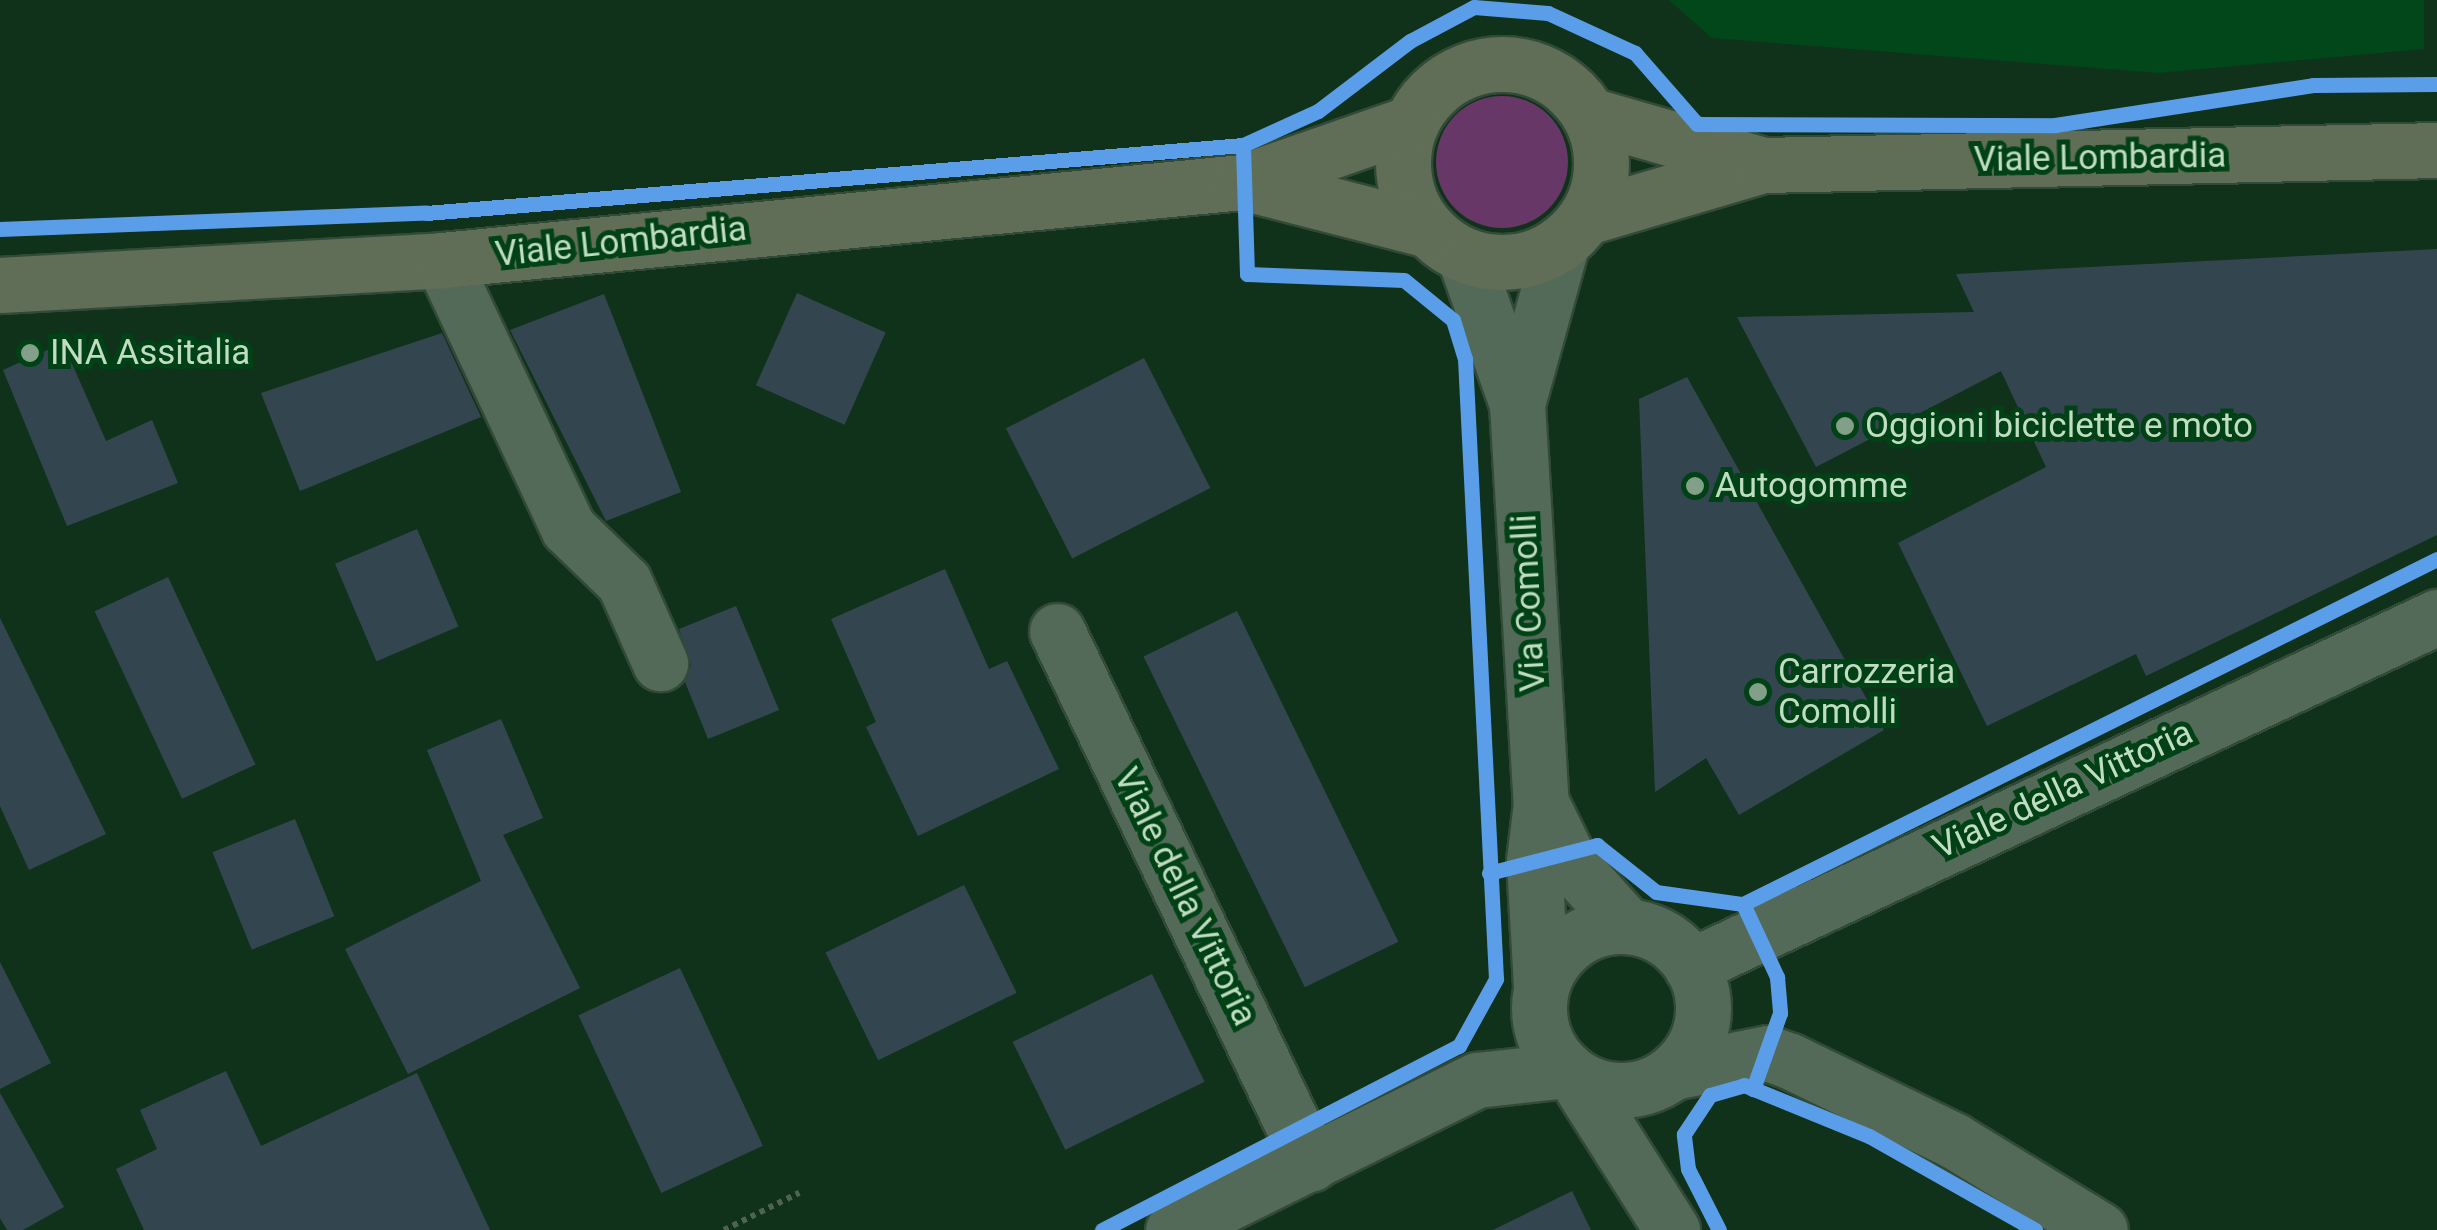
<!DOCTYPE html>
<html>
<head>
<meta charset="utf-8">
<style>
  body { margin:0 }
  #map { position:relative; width:2437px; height:1230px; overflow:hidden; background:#10321b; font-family:Roboto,sans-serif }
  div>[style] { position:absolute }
  .built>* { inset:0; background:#024719 }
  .green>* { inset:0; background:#663767 }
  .round { border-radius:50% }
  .building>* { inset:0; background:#334650; transform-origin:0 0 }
  .path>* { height:6px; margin-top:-3px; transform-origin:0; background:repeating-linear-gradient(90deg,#4f6353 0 5px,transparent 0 10px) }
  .roads { filter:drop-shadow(2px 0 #324a38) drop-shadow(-2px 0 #324a38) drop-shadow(0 2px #324a38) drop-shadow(0 -2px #324a38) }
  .minor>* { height:55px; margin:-27.5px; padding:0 27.5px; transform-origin:27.5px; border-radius:27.5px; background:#546a58 }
  .minor>.ring { margin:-27.5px; padding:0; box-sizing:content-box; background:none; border:55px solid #546a58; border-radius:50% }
  .major>* { height:55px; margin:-27.5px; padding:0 27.5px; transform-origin:27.5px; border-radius:27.5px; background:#606e57 }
  .major>.ring { margin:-27.5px; padding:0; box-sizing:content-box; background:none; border:55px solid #606e57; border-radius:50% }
  .cycleway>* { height:15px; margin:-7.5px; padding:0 7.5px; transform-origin:7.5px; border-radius:7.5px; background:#5a9eea }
  .dots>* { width:28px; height:28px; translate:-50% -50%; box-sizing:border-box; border:5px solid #014116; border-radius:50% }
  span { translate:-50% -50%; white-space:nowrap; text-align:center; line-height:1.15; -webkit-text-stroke:10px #014116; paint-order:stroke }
  .street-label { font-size:35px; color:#c0dcc2 }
  .poi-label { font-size:35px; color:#c0dcc2 }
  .left { translate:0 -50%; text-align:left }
</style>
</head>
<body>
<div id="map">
  <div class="built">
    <i style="clip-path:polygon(1669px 0,2424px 0,2424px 49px,2158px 73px,1712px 38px)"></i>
  </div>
  <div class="green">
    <i class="round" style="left:1436px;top:96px;width:132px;height:132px"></i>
  </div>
  <div class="building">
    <i style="clip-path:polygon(2437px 249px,2437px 535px,2146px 676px,2136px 654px,1987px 726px,1898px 543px,2046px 467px,2001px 371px,1816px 467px,1737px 317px,1974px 312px,1956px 274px)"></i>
    <i style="left:797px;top:293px;width:97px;height:101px;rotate:24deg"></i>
    <i style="clip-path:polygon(604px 294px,681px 492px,606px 521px,510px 330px)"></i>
    <i style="clip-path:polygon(442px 333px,481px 417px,300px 491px,261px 393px)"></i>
    <i style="clip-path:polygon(63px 343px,106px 441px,152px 420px,178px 483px,67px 526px,3px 370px)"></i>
    <i style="left:1144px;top:358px;width:146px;height:155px;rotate:63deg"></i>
    <i style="clip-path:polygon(1687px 377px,1884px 730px,1739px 815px,1706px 758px,1655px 792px,1639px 399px)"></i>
    <i style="left:417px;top:529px;width:106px;height:89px;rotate:67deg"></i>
    <i style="clip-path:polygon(945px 569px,989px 669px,1007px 661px,1059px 769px,918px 836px,866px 727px,876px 722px,831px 619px)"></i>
    <i style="left:168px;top:577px;width:207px;height:81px;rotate:65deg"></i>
    <i style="clip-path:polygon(736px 606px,779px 710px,708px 739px,685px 682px,691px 665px,679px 629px)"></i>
    <i style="left:1237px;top:611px;width:368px;height:104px;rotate:64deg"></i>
    <i style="clip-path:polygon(0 618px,106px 834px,29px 870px,0 806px)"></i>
    <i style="clip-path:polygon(501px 719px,543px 818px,503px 835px,580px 988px,408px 1074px,345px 949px,481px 881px,427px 750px)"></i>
    <i style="left:295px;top:819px;width:105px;height:89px;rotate:68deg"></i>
    <i style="left:964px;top:885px;width:120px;height:154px;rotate:64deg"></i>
    <i style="clip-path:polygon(0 962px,51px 1063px,0 1089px)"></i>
    <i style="left:680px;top:968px;width:196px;height:112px;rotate:65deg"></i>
    <i style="left:1152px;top:974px;width:120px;height:155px;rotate:64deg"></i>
    <i style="clip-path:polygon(226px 1071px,261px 1146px,417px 1073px,490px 1230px,144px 1230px,116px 1169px,157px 1149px,140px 1110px)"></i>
    <i style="clip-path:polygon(0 1093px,64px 1207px,23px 1230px,7px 1230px,0 1218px)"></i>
    <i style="clip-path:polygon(1572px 1191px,1591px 1230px,1493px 1230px)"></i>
  </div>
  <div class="path">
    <i style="left:724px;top:1230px;width:84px;rotate:-26.3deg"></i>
  </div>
  <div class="roads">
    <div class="minor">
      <i style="left:1464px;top:255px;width:158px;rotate:70.4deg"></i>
      <i style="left:1517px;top:404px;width:400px;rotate:86.6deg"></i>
      <i style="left:1541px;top:803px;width:58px;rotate:96.9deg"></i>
      <i style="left:1534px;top:861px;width:126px;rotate:86.8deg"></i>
      <i style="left:442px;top:260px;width:296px;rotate:64.8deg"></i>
      <i style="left:568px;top:528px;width:78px;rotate:44deg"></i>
      <i style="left:624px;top:582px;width:89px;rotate:66deg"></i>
      <i style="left:1517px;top:404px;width:168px;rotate:-74.5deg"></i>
      <i style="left:1057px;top:631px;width:590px;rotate:64.48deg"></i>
      <i style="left:1541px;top:803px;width:68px;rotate:63.8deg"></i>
      <i style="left:1571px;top:864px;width:84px;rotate:47.9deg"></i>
      <i class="ring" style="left:1539px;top:926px;width:109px;height:109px"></i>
      <i style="left:1691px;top:966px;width:824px;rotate:-25.07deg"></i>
      <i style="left:1673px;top:1072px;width:97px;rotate:-11.3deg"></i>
      <i style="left:1768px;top:1053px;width:23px;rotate:20deg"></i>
      <i style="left:1790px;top:1061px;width:181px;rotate:25.9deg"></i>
      <i style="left:1953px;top:1140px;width:172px;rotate:31.5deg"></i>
      <i style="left:1576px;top:1078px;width:180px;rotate:57.7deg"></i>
      <i style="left:1173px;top:1230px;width:339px;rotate:-26.3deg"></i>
      <i style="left:1477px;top:1080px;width:91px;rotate:-6.3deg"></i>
    </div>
    <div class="major">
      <i class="ring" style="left:1403px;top:64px;width:143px;height:143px"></i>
      <i style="left:1589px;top:115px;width:181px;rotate:16deg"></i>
      <i style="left:1242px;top:182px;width:193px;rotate:14.4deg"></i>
      <i style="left:1586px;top:217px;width:184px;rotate:-16.4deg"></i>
      <i style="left:1763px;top:165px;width:674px;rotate:-1.27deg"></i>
      <i style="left:0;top:285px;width:443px;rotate:-3.2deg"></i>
      <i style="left:442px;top:260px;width:804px;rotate:-5.57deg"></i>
      <i style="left:1242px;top:182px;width:179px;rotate:-19.2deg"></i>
    </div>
  </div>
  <div class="cycleway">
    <i style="left:0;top:229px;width:426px;rotate:-2.2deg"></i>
    <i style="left:426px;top:213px;width:820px;rotate:-4.76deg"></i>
    <i style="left:1243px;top:145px;width:82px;rotate:-24.4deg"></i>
    <i style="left:1318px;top:111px;width:116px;rotate:-37.3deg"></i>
    <i style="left:1410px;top:41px;width:72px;rotate:-28deg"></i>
    <i style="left:1474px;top:7px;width:74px;rotate:4.6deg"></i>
    <i style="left:1548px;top:13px;width:96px;rotate:24.7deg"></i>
    <i style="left:1635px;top:53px;width:94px;rotate:48.9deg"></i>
    <i style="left:1697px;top:124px;width:358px;rotate:0.2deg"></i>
    <i style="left:2055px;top:125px;width:261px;rotate:-8.8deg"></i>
    <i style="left:2313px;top:85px;width:124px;rotate:-0.5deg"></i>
    <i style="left:1489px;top:873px;width:112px;rotate:-14.5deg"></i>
    <i style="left:1597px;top:845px;width:75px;rotate:38.5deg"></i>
    <i style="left:1656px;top:892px;width:88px;rotate:7.9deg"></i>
    <i style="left:1743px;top:904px;width:775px;rotate:-26.43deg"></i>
    <i style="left:1743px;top:904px;width:81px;rotate:65deg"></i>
    <i style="left:1777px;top:977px;width:36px;rotate:85deg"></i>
    <i style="left:1780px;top:1013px;width:81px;rotate:109.6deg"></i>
    <i style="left:1102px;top:1230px;width:402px;rotate:-27.3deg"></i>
    <i style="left:1459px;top:1046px;width:77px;rotate:-61.1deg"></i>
    <i style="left:1496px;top:979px;width:621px;rotate:-92.86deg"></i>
    <i style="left:1465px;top:359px;width:41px;rotate:-107.1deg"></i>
    <i style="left:1453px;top:320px;width:63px;rotate:-140.8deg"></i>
    <i style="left:1404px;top:280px;width:157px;rotate:-177.8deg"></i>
    <i style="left:1247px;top:274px;width:129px;rotate:-91.8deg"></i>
    <i style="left:1719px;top:1230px;width:68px;rotate:-116.9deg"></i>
    <i style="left:1688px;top:1169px;width:35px;rotate:-97deg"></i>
    <i style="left:1684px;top:1134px;width:47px;rotate:-56.3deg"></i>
    <i style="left:1710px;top:1095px;width:35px;rotate:-16deg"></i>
    <i style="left:1744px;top:1085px;width:135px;rotate:22.2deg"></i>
    <i style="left:1869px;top:1136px;width:191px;rotate:29.5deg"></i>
  </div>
  <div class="dots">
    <i style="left:30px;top:353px;background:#82a088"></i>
    <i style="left:1845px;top:426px;background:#82a088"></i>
    <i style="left:1695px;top:486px;background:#82a088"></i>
    <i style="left:1758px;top:692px;background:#82a088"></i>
  </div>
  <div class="street-label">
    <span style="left:2100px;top:158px;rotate:-1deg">Viale Lombardia</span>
    <span style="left:621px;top:242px;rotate:-6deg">Viale Lombardia</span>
    <span style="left:1529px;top:603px;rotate:-93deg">Via Comolli</span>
    <span style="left:2063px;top:790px;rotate:-25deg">Viale della Vittoria</span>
    <span style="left:1185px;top:897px;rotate:64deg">Viale della Vittoria</span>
  </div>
  <div class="poi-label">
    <span class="left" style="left:50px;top:353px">INA Assitalia</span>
    <span class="left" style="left:1865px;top:426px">Oggioni biciclette e moto</span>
    <span class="left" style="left:1715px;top:486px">Autogomme</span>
    <span class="left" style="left:1778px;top:692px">Carrozzeria<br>Comolli</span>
  </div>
</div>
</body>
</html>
